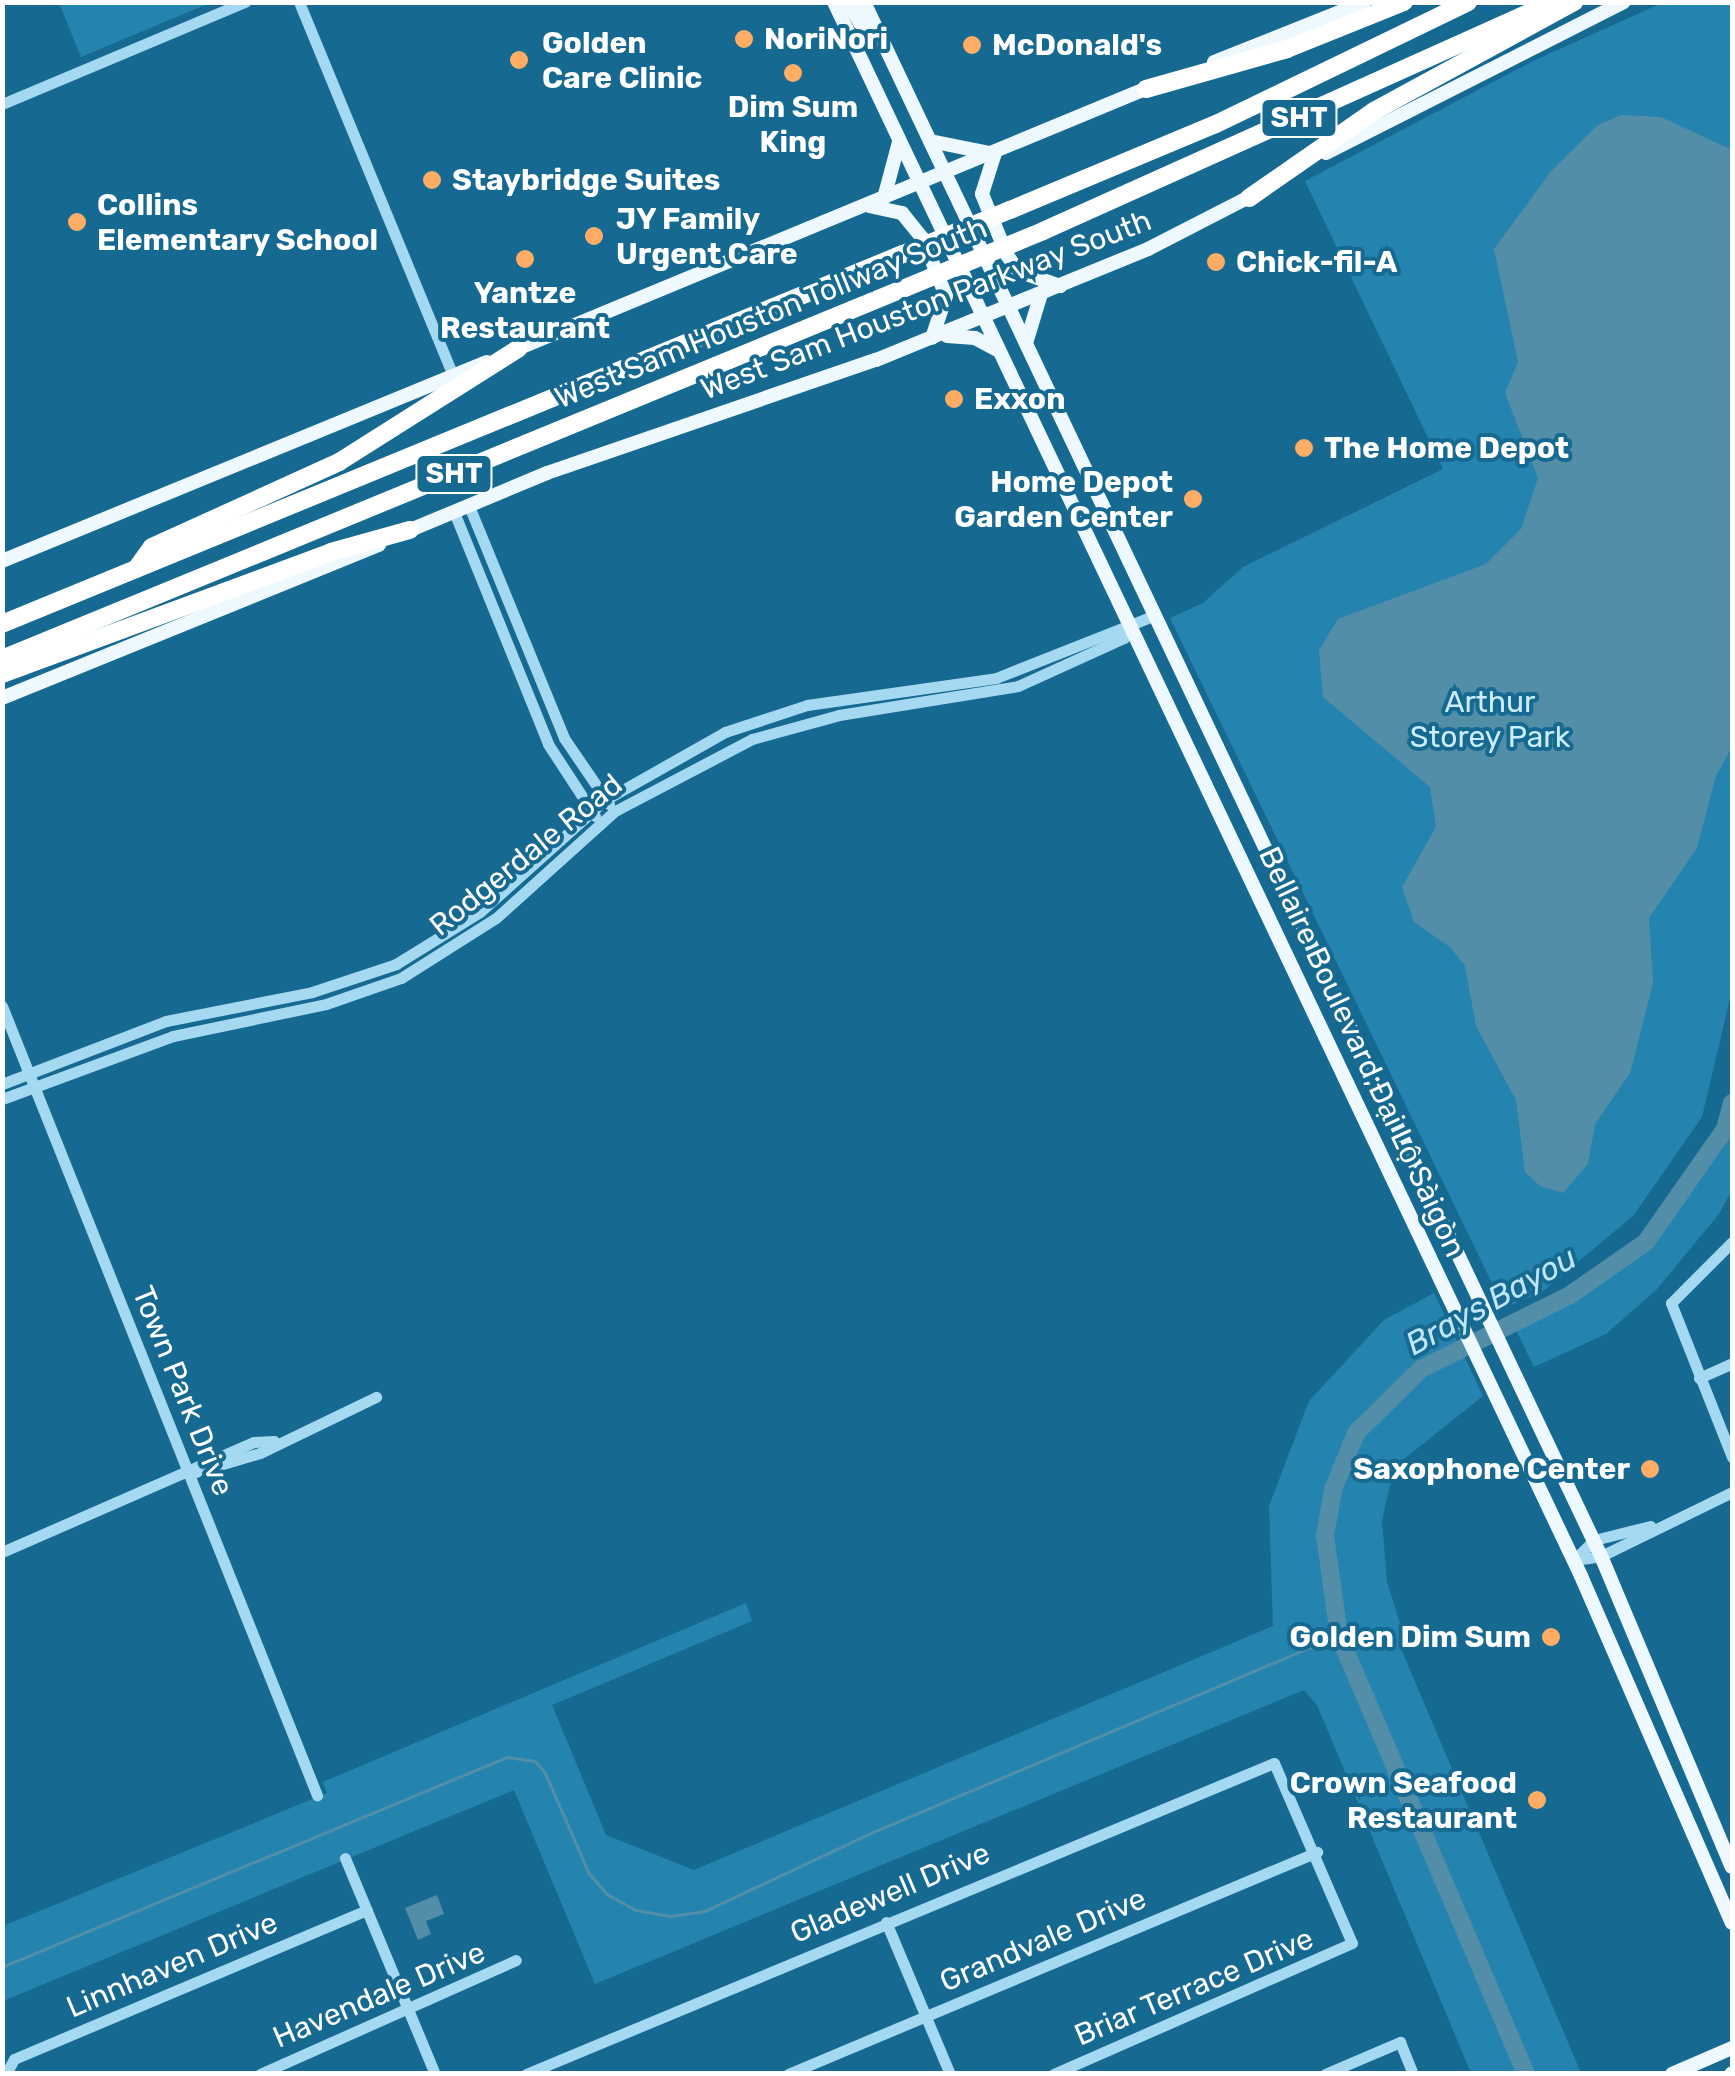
<!DOCTYPE html>
<html>
<head>
<meta charset="utf-8">
<style>
  body { margin:0 }
  #map { position:relative; width:1735px; height:2076px; overflow:hidden; background:#166a92; font-family:Rubik,sans-serif }
  div>[style] { position:absolute }
  .green>* { inset:0; background:#2584af }
  .water>* { inset:0; background:#538ea9 }
  .stream>* { height:2.5px; margin:-1.25px; padding:0 1.25px; transform-origin:1.25px; border-radius:1.25px; background:#538ea9 }
  .river>* { height:18px; margin:-9px; padding:0 9px; transform-origin:9px; border-radius:9px; background:#538ea9 }
  .minor>* { height:11px; margin:-5.5px; padding:0 5.5px; transform-origin:5.5px; border-radius:5.5px; background:#a5d9f1 }
  .major>* { height:14px; margin:-7px; padding:0 7px; transform-origin:7px; border-radius:7px; background:#eef9ff }
  .highway>* { height:18px; margin:-9px; padding:0 9px; transform-origin:9px; border-radius:9px; background:#fff }
  .highway-bridge>* { height:18px; margin:-9px; padding:0 9px; transform-origin:9px; border-radius:9px; background:#fff }
  .dots>* { width:28px; height:28px; translate:-50% -50%; box-sizing:border-box; border:5px solid #166a92; border-radius:50% }
  span { translate:-50% -50%; white-space:nowrap; text-align:center; line-height:1.15; -webkit-text-stroke:8px #166a92; paint-order:stroke }
  .shield-label span { padding:2px 8px; background:#166a92; border:2px solid; border-radius:8px; -webkit-text-stroke-width:0 }
  .shield-label { font-size:28px; color:#fff; font-weight:700 }
  .poi-label { font-size:30px; color:#fff; font-weight:700 }
  .left { translate:0 -50%; text-align:left }
  .right { translate:-100% -50%; text-align:right }
  .street-label { font-size:30px; color:#fff }
  .park-label { font-size:30px; color:#cbedfc }
  .water-label { font-size:32px; color:#bde6f9; font-style:italic }
  .frame { position:absolute; inset:0; border:5px solid #fff; pointer-events:none }
</style>
</head>
<body>
<div id="map">
  <div class="green">
    <i style="clip-path:polygon(59px 3px,210px 3px,81px 57px)"></i>
    <i style="clip-path:polygon(1662px 3px,1732px 3px,1732px 990px,1702px 1117px,1633px 1216px,1542px 1292px,1504px 1308px,1170px 618px,1203px 603px,1243px 567px,1443px 469px,1305px 181px,1531px 62px)"></i>
    <i style="clip-path:polygon(1732px 1086px,1732px 1190px,1719px 1214px,1656px 1290px,1606px 1334px,1534px 1367px,1514px 1326px,1592px 1281px,1641px 1237px,1716px 1135px)"></i>
    <i style="clip-path:polygon(1434px 1293px,1483px 1396px,1394px 1467px,1382px 1521px,1387px 1582px,1405px 1639px,1399px 1644px,1581px 2073px,1471px 2073px,1317px 1705px,1304px 1690px,595px 1984px,514px 1790px,3px 2001px,3px 1926px,327px 1793px,323px 1782px,746px 1603px,752px 1621px,552px 1705px,606px 1835px,694px 1870px,1273px 1626px,1269px 1506px,1309px 1401px,1384px 1320px)"></i>
  </div>
  <div class="water">
    <i style="clip-path:polygon(1621px 115px,1661px 117px,1732px 150px,1732px 747px,1716px 776px,1697px 848px,1649px 918px,1653px 983px,1630px 1073px,1595px 1124px,1588px 1164px,1563px 1193px,1540px 1186px,1525px 1172px,1516px 1100px,1476px 1026px,1465px 966px,1450px 947px,1414px 922px,1402px 887px,1436px 827px,1430px 787px,1323px 697px,1319px 650px,1338px 619px,1486px 564px,1521px 529px,1538px 478px,1505px 393px,1518px 362px,1494px 249px,1552px 170px,1598px 125px)"></i>
    <i style="clip-path:polygon(437px 1895px,444px 1914px,426px 1921px,431px 1934px,418px 1940px,405px 1908px)"></i>
  </div>
  <div class="stream">
    <i style="left:2px;top:1967px;width:547px;rotate:-22.58deg"></i>
    <i style="left:507px;top:1757px;width:28px;rotate:8deg"></i>
    <i style="left:535px;top:1761px;width:15px;rotate:48deg"></i>
    <i style="left:545px;top:1772px;width:110px;rotate:66.5deg"></i>
    <i style="left:589px;top:1873px;width:28px;rotate:49deg"></i>
    <i style="left:607px;top:1894px;width:33px;rotate:29deg"></i>
    <i style="left:636px;top:1910px;width:35px;rotate:10deg"></i>
    <i style="left:670px;top:1916px;width:35px;rotate:-8deg"></i>
    <i style="left:705px;top:1911px;width:183px;rotate:-25.2deg"></i>
    <i style="left:871px;top:1833px;width:508px;rotate:-22.93deg"></i>
  </div>
  <div class="river">
    <i style="left:1526px;top:2074px;width:477px;rotate:-113.1deg"></i>
    <i style="left:1339px;top:1635px;width:100px;rotate:-98deg"></i>
    <i style="left:1325px;top:1536px;width:47px;rotate:-80.1deg"></i>
    <i style="left:1333px;top:1490px;width:61px;rotate:-68deg"></i>
    <i style="left:1356px;top:1433px;width:91px;rotate:-44.6deg"></i>
    <i style="left:1421px;top:1369px;width:166px;rotate:-26.4deg"></i>
    <i style="left:1570px;top:1295px;width:93px;rotate:-34.9deg"></i>
    <i style="left:1646px;top:1242px;width:138px;rotate:-55deg"></i>
    <i style="left:1725px;top:1129px;width:27px;rotate:-75deg"></i>
  </div>
  <div class="minor">
    <i style="left:299px;top:2px;width:404px;rotate:67.6deg"></i>
    <i style="left:2px;top:104px;width:264px;rotate:-22.8deg"></i>
    <i style="left:469px;top:506px;width:251px;rotate:67.7deg"></i>
    <i style="left:564px;top:738px;width:80px;rotate:55.7deg"></i>
    <i style="left:454px;top:512px;width:250px;rotate:67.9deg"></i>
    <i style="left:548px;top:744px;width:86px;rotate:56.9deg"></i>
    <i style="left:2px;top:1006px;width:850px;rotate:68.24deg"></i>
    <i style="left:2px;top:1084px;width:176px;rotate:-21deg"></i>
    <i style="left:166px;top:1021px;width:149px;rotate:-11.2deg"></i>
    <i style="left:312px;top:992px;width:89px;rotate:-18.4deg"></i>
    <i style="left:396px;top:964px;width:99px;rotate:-31.8deg"></i>
    <i style="left:480px;top:912px;width:168px;rotate:-41.9deg"></i>
    <i style="left:605px;top:800px;width:138px;rotate:-29.5deg"></i>
    <i style="left:725px;top:732px;width:86px;rotate:-18.2deg"></i>
    <i style="left:807px;top:705px;width:191px;rotate:-8.1deg"></i>
    <i style="left:996px;top:678px;width:171px;rotate:-21.6deg"></i>
    <i style="left:2px;top:1099px;width:182px;rotate:-20.2deg"></i>
    <i style="left:173px;top:1036px;width:156px;rotate:-11.8deg"></i>
    <i style="left:326px;top:1004px;width:79px;rotate:-19.1deg"></i>
    <i style="left:401px;top:978px;width:112px;rotate:-32.3deg"></i>
    <i style="left:496px;top:918px;width:160px;rotate:-42deg"></i>
    <i style="left:615px;top:811px;width:155px;rotate:-27.7deg"></i>
    <i style="left:752px;top:739px;width:90px;rotate:-15.4deg"></i>
    <i style="left:839px;top:715px;width:181px;rotate:-9.2deg"></i>
    <i style="left:1018px;top:686px;width:116px;rotate:-24.4deg"></i>
    <i style="left:1124px;top:638px;width:13px;rotate:-58deg"></i>
    <i style="left:1732px;top:1242px;width:86px;rotate:135deg"></i>
    <i style="left:1671px;top:1303px;width:166px;rotate:68.4deg"></i>
    <i style="left:1699px;top:1378px;width:36px;rotate:-24deg"></i>
    <i style="left:189px;top:1474px;width:74px;rotate:-16.5deg"></i>
    <i style="left:260px;top:1453px;width:129px;rotate:-25.8deg"></i>
    <i style="left:2px;top:1552px;width:275px;rotate:-23.6deg"></i>
    <i style="left:254px;top:1442px;width:20px;rotate:-3deg"></i>
    <i style="left:1574px;top:1560px;width:27px;rotate:-8deg"></i>
    <i style="left:1601px;top:1556px;width:146px;rotate:-26deg"></i>
    <i style="left:1574px;top:1560px;width:28px;rotate:-45deg"></i>
    <i style="left:1594px;top:1540px;width:58px;rotate:-14deg"></i>
    <i style="left:345px;top:1858px;width:234px;rotate:67.4deg"></i>
    <i style="left:886px;top:1922px;width:165px;rotate:67.2deg"></i>
    <i style="left:6px;top:2074px;width:17px;rotate:-62deg"></i>
    <i style="left:14px;top:2059px;width:383px;rotate:-22.9deg"></i>
    <i style="left:260px;top:2074px;width:280px;rotate:-24deg"></i>
    <i style="left:526px;top:2074px;width:810px;rotate:-22.58deg"></i>
    <i style="left:1274px;top:1763px;width:196px;rotate:66.6deg"></i>
    <i style="left:1352px;top:1943px;width:326px;rotate:156.3deg"></i>
    <i style="left:788px;top:2074px;width:574px;rotate:-22.77deg"></i>
    <i style="left:1325px;top:2074px;width:82px;rotate:-23.1deg"></i>
    <i style="left:1400px;top:2042px;width:35px;rotate:68deg"></i>
  </div>
  <div class="major">
    <i style="left:834px;top:2px;width:1742px;rotate:64.61deg"></i>
    <i style="left:1581px;top:1576px;width:378px;rotate:66.5deg"></i>
    <i style="left:848px;top:2px;width:24px;rotate:60deg"></i>
    <i style="left:860px;top:23px;width:16px;rotate:15deg"></i>
    <i style="left:864px;top:2px;width:1720px;rotate:64.63deg"></i>
    <i style="left:1601px;top:1556px;width:337px;rotate:67.2deg"></i>
    <i style="left:1214px;top:62px;width:162px;rotate:-21.7deg"></i>
    <i style="left:930px;top:141px;width:60px;rotate:11.5deg"></i>
    <i style="left:995px;top:153px;width:43px;rotate:107.6deg"></i>
    <i style="left:982px;top:194px;width:66px;rotate:67.7deg"></i>
    <i style="left:1007px;top:255px;width:19px;rotate:55deg"></i>
    <i style="left:1018px;top:271px;width:45px;rotate:19.7deg"></i>
    <i style="left:1326px;top:153px;width:334px;rotate:-26.9deg"></i>
    <i style="left:884px;top:198px;width:58px;rotate:-75deg"></i>
    <i style="left:869px;top:206px;width:34px;rotate:12deg"></i>
    <i style="left:902px;top:213px;width:33px;rotate:51deg"></i>
    <i style="left:923px;top:239px;width:61px;rotate:68deg"></i>
    <i style="left:946px;top:296px;width:44px;rotate:108.4deg"></i>
    <i style="left:947px;top:336px;width:28px;rotate:4deg"></i>
    <i style="left:975px;top:338px;width:26px;rotate:28deg"></i>
    <i style="left:1027px;top:340px;width:48px;rotate:-73.1deg"></i>
    <i style="left:512px;top:351px;width:693px;rotate:-22.49deg"></i>
    <i style="left:403px;top:533px;width:156px;rotate:-22.6deg"></i>
    <i style="left:547px;top:473px;width:348px;rotate:-19deg"></i>
    <i style="left:876px;top:360px;width:294px;rotate:-22.2deg"></i>
    <i style="left:1148px;top:249px;width:120px;rotate:-27.2deg"></i>
    <i style="left:2px;top:561px;width:524px;rotate:-22.31deg"></i>
    <i style="left:2px;top:698px;width:407px;rotate:-22.1deg"></i>
    <i style="left:1672px;top:2074px;width:65px;rotate:-23.4deg"></i>
    <i style="left:1731px;top:2074px;width:1px;rotate:-45deg"></i>
  </div>
  <div class="highway">
    <i style="left:1146px;top:89px;width:147px;rotate:-15.8deg"></i>
    <i style="left:1287px;top:49px;width:126px;rotate:-21.9deg"></i>
    <i style="left:1249px;top:198px;width:152px;rotate:-34.8deg"></i>
    <i style="left:1374px;top:111px;width:228px;rotate:-28.6deg"></i>
    <i style="left:1010px;top:210px;width:223px;rotate:-22.7deg"></i>
    <i style="left:1216px;top:124px;width:280px;rotate:-25.8deg"></i>
    <i style="left:1043px;top:231px;width:559px;rotate:-24.18deg"></i>
    <i style="left:136px;top:569px;width:27px;rotate:-54deg"></i>
    <i style="left:152px;top:547px;width:205px;rotate:-24.4deg"></i>
    <i style="left:339px;top:462px;width:212px;rotate:-32.3deg"></i>
    <i style="left:2px;top:624px;width:974px;rotate:-22.33deg"></i>
    <i style="left:2px;top:659px;width:976px;rotate:-22.34deg"></i>
    <i style="left:2px;top:674px;width:351px;rotate:-20.3deg"></i>
    <i style="left:331px;top:552px;width:82px;rotate:-15.6deg"></i>
  </div>
  <div class="highway-bridge">
    <i style="left:903px;top:254px;width:116px;rotate:-22.4deg"></i>
    <i style="left:905px;top:288px;width:149px;rotate:-22.4deg"></i>
  </div>
  <div class="dots">
    <i style="left:744px;top:39px;background:#ffad64"></i>
    <i style="left:972px;top:45px;background:#ffad64"></i>
    <i style="left:519px;top:60px;background:#ffad64"></i>
    <i style="left:793px;top:73px;background:#ffad64"></i>
    <i style="left:432px;top:180px;background:#ffad64"></i>
    <i style="left:77px;top:222px;background:#ffad64"></i>
    <i style="left:594px;top:236px;background:#ffad64"></i>
    <i style="left:525px;top:259px;background:#ffad64"></i>
    <i style="left:1216px;top:262px;background:#ffad64"></i>
    <i style="left:954px;top:399px;background:#ffad64"></i>
    <i style="left:1304px;top:448px;background:#ffad64"></i>
    <i style="left:1193px;top:499px;background:#ffad64"></i>
    <i style="left:1650px;top:1469px;background:#ffad64"></i>
    <i style="left:1551px;top:1637px;background:#ffad64"></i>
    <i style="left:1537px;top:1800px;background:#ffad64"></i>
  </div>
  <div class="shield-label">
    <span style="left:1299px;top:118px">SHT</span>
    <span style="left:454px;top:474px">SHT</span>
  </div>
  <div class="poi-label">
    <span class="left" style="left:764px;top:39px">NoriNori</span>
    <span class="left" style="left:542px;top:60px">Golden<br>Care Clinic</span>
    <span class="left" style="left:992px;top:45px">McDonald's</span>
    <span style="left:793px;top:124px">Dim Sum<br>King</span>
    <span class="left" style="left:452px;top:180px">Staybridge Suites</span>
    <span class="left" style="left:97px;top:222px">Collins<br>Elementary School</span>
    <span class="left" style="left:616px;top:236px">JY Family<br>Urgent Care</span>
    <span class="left" style="left:1236px;top:262px">Chick-fil-A</span>
    <span style="left:525px;top:310px">Yantze<br>Restaurant</span>
    <span class="left" style="left:974px;top:399px">Exxon</span>
    <span class="left" style="left:1324px;top:448px">The Home Depot</span>
    <span class="right" style="left:1173px;top:499px">Home Depot<br>Garden Center</span>
    <span class="right" style="left:1630px;top:1469px">Saxophone Center</span>
    <span class="right" style="left:1531px;top:1637px">Golden Dim Sum</span>
    <span class="right" style="left:1517px;top:1800px">Crown Seafood<br>Restaurant</span>
  </div>
  <div class="street-label">
    <span style="left:926px;top:305px;rotate:-21deg">West Sam Houston Parkway South</span>
    <span style="left:771px;top:313px;rotate:-22deg">West Sam Houston Tollway South</span>
    <span style="left:526px;top:855px;rotate:-39deg">Rodgerdale Road</span>
    <span style="left:1362px;top:1052px;rotate:65deg">Bellaire Boulevard;Đại Lộ Sàigòn</span>
    <span style="left:183px;top:1391px;rotate:68deg">Town Park Drive</span>
    <span style="left:890px;top:1893px;rotate:-23deg">Gladewell Drive</span>
    <span style="left:1043px;top:1940px;rotate:-23deg">Grandvale Drive</span>
    <span style="left:172px;top:1965px;rotate:-23deg">Linnhaven Drive</span>
    <span style="left:1194px;top:1987px;rotate:-23deg">Briar Terrace Drive</span>
    <span style="left:379px;top:1995px;rotate:-23deg">Havendale Drive</span>
  </div>
  <div class="park-label">
    <span style="left:1490px;top:719px">Arthur<br>Storey Park</span>
  </div>
  <div class="water-label">
    <span style="left:1491px;top:1301px;rotate:-29deg">Brays Bayou</span>
  </div>
  <div class="frame"></div>
</div>
</body>
</html>
